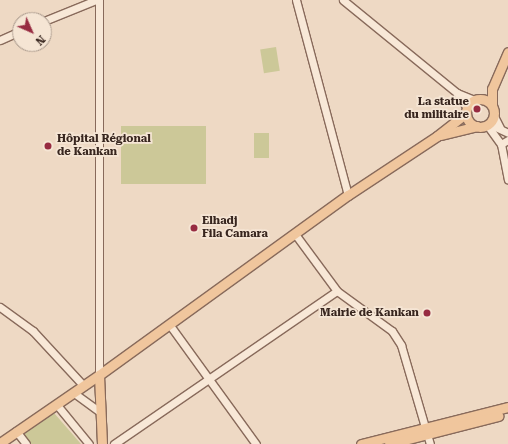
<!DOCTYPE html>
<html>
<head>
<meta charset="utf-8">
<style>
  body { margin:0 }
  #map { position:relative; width:508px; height:444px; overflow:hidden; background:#eed9c4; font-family:"Roboto Serif",serif }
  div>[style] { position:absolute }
  .green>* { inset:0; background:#ccc898; transform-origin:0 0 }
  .roads { filter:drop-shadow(1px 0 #886a5b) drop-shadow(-1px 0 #886a5b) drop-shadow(0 1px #886a5b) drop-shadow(0 -1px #886a5b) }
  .minor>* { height:7px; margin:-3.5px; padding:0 3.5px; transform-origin:3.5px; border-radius:3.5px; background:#f8e8d7 }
  .major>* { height:9px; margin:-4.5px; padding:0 4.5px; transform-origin:4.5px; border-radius:4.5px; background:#f0c69d }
  .major>.ring { margin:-4.5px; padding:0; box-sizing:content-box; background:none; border:9px solid #f0c69d; border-radius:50% }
  .dots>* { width:11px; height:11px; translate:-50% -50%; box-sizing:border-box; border:2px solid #f5e5d4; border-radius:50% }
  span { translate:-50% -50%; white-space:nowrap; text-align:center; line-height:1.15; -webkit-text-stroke:3.5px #f5e5d4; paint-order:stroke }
  .poi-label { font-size:11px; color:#38261f; font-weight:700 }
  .right { translate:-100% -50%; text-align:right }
  .left { translate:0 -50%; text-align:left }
  .north { position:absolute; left:12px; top:12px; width:40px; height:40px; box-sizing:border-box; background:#f5e5d4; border:1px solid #a9998c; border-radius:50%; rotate:135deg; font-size:11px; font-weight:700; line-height:16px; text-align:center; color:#38261f }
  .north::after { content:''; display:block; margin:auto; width:14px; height:18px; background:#972b41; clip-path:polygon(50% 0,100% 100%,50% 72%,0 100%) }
</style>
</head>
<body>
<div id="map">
  <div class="green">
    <i style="left:276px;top:47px;width:24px;height:16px;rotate:81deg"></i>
    <i style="left:121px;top:126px;width:85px;height:58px"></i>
    <i style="left:254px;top:133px;width:15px;height:25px"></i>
    <i style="clip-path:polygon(54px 413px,81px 444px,30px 444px,23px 435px)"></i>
  </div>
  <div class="roads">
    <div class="minor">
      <i style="left:99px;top:0;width:375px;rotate:90deg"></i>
      <i style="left:296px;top:0;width:202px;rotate:75.1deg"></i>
      <i style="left:343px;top:0;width:147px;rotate:39.2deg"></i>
      <i style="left:457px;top:93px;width:18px;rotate:22deg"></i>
      <i style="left:44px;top:21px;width:56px;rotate:-22deg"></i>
      <i style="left:0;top:40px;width:22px;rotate:-24deg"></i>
      <i style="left:457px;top:93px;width:18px;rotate:56deg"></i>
      <i style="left:494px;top:116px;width:13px;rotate:63deg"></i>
      <i style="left:489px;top:124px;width:21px;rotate:25deg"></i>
      <i style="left:487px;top:125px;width:24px;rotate:54deg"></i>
      <i style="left:501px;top:144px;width:36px;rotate:79deg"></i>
      <i style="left:501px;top:144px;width:8px;rotate:-30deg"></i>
      <i style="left:295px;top:234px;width:71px;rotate:53.6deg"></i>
      <i style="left:337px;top:291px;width:68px;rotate:36deg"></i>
      <i style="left:392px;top:331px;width:17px;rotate:57deg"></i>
      <i style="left:401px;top:345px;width:103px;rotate:73.7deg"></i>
      <i style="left:0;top:307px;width:41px;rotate:36deg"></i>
      <i style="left:33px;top:331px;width:75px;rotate:47.2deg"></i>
      <i style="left:169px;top:324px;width:148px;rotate:54.1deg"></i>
      <i style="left:74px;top:393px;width:32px;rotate:36deg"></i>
      <i style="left:57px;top:405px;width:50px;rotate:50.6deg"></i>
      <i style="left:16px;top:431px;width:16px;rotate:52deg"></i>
      <i style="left:114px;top:444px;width:270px;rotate:-34.5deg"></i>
    </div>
    <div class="major">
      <i class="ring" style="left:466px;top:99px;width:19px;height:19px"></i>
      <i style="left:492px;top:105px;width:16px;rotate:-90deg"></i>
      <i style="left:492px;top:89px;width:40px;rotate:-66.6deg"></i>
      <i style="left:441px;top:135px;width:37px;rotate:-14deg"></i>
      <i style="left:99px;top:375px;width:69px;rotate:87.5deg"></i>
      <i style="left:0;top:443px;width:120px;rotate:-34.5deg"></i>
      <i style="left:99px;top:375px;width:307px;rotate:-35.9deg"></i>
      <i style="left:348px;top:195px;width:107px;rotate:-33.5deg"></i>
      <i style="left:437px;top:136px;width:37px;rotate:-38deg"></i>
      <i style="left:361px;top:444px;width:152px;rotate:-14.1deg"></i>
      <i style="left:389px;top:444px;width:113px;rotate:-14.4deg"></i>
    </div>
  </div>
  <div class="dots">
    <i style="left:477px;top:109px;background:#972b41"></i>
    <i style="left:48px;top:146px;background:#972b41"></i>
    <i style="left:194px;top:228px;background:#972b41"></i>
    <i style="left:427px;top:313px;background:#972b41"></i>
  </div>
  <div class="poi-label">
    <span class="right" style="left:469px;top:109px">La statue<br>du militaire</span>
    <span class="left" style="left:57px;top:146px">Hôpital Régional<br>de Kankan</span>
    <span class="left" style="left:202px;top:228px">Elhadj<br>Fila Camara</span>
    <span class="right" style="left:419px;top:313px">Mairie de Kankan</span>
  </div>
  <div class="north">N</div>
</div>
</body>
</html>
